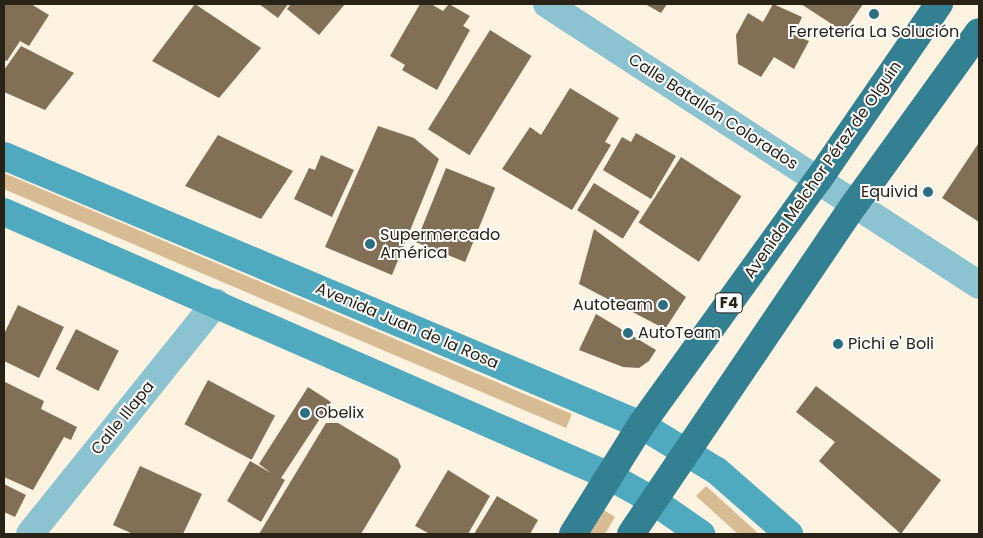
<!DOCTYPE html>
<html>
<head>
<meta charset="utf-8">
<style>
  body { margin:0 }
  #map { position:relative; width:983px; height:538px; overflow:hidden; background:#fef2e0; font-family:Poppins,sans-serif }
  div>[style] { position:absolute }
  .green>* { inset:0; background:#d7bc93; transform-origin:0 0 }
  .building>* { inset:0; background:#827056; transform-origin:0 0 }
  .street>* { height:28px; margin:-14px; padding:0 14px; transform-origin:14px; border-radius:14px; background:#8cc3d1 }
  .secondary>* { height:28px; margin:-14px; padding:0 14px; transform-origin:14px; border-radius:14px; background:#50aabf }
  .highway>* { height:28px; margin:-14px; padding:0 14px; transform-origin:14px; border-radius:14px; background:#328092 }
  .dots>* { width:14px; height:14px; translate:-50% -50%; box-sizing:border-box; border:2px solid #fff; border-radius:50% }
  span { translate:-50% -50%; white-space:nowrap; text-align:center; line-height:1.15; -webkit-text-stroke:4px #fff; paint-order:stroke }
  .shield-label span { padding:1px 4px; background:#fff; border:1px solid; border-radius:4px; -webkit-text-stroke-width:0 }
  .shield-label { font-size:15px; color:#292217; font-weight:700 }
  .poi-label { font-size:16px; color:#292217 }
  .right { translate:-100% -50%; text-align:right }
  .left { translate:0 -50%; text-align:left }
  .street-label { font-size:16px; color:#292217 }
  .frame { position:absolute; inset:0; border:5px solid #292217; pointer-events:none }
</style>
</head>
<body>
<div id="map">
  <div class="green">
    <i style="left:4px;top:173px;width:617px;height:15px;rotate:23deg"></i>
    <i style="clip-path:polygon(706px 486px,759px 534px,738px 534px,696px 496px)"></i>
    <i style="clip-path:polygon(604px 510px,615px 517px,605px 534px,589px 534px)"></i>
  </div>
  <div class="building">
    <i style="clip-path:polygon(4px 4px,31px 4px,49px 15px,29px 46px,20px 41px,7px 61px,4px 60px)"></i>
    <i style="clip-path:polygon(195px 4px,261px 48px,219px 98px,152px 61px)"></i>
    <i style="clip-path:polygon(259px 4px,288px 4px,278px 18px)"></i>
    <i style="clip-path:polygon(291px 4px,345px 4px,319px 35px,287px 9px)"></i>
    <i style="clip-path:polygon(420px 4px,431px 4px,443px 11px,449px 4px,470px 16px,463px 26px,470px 30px,437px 90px,402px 70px,405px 65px,390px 56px)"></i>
    <i style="clip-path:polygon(645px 4px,667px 4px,661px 13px)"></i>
    <i style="clip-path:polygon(773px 4px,802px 17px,794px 35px,809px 41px,794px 69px,774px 57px,761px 77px,738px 64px,736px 35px,748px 13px,763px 22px)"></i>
    <i style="clip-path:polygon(801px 4px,863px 4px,844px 32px)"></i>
    <i style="left:490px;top:30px;width:49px;height:117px;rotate:32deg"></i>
    <i style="clip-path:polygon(21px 46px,74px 73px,45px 110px,4px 92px,4px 70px)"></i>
    <i style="clip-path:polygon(570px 88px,619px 118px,605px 142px,611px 145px,572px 210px,502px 169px,530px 127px,541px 135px)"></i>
    <i style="clip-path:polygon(378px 126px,414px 138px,439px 159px,392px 275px,325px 247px)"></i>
    <i style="clip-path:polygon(636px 133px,676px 156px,651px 199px,603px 170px,622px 137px,631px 142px)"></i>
    <i style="clip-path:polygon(218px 135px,293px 171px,261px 219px,185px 186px)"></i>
    <i style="clip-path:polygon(978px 144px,979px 145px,979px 222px,942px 198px)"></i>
    <i style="clip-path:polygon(321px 155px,354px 170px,332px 217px,294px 199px,309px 168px,315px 170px)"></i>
    <i style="left:681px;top:157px;width:72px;height:78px;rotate:33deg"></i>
    <i style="left:446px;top:168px;width:53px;height:80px;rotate:22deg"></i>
    <i style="left:594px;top:183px;width:54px;height:32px;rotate:32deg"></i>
    <i style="clip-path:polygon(594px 229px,686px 297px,665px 329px,579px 284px)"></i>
    <i style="clip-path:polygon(18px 305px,64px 327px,39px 378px,4px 361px,4px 334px)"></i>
    <i style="clip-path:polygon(596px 314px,656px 350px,649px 361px,639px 368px,623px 367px,579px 350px)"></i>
    <i style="left:76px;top:329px;width:48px;height:45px;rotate:27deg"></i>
    <i style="left:208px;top:380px;width:76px;height:50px;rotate:28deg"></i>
    <i style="clip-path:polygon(5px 382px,44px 401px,41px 409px,77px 427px,71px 440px,64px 437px,33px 490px,4px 477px)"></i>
    <i style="clip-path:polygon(816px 386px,941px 480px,901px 534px,819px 461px,835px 442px,796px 412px)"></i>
    <i style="clip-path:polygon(308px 387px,331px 402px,281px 478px,285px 480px,261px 522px,227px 501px,250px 461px,271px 473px,259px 464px)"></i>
    <i style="clip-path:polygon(326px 423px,338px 423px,398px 459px,401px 467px,361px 534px,259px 534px)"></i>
    <i style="clip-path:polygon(140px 466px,202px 494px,183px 534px,133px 534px,113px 525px)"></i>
    <i style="clip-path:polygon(448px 470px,490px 496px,468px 534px,430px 534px,415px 526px)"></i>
    <i style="clip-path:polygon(4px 484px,26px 495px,15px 517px,4px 512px)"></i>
    <i style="clip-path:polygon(497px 496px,538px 520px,530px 534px,474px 534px)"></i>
  </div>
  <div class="street">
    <i style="left:547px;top:4px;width:515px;rotate:33.04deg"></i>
    <i style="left:30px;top:534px;width:297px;rotate:-51.2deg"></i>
  </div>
  <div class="secondary">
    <i style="left:4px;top:156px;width:691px;rotate:22.89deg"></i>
    <i style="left:641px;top:425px;width:89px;rotate:31.2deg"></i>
    <i style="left:717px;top:471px;width:96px;rotate:41.2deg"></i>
    <i style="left:4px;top:212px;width:660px;rotate:23.57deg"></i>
    <i style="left:609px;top:476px;width:49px;rotate:29.2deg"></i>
    <i style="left:652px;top:500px;width:60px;rotate:34.8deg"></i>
  </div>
  <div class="highway">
    <i style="left:573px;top:534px;width:128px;rotate:-58deg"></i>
    <i style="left:641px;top:425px;width:302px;rotate:-54.2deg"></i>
    <i style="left:818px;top:180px;width:214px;rotate:-55.5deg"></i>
    <i style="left:631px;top:534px;width:397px;rotate:-55.9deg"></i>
    <i style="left:854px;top:205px;width:213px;rotate:-54.2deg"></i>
  </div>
  <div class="dots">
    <i style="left:874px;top:14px;background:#2c7080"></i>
    <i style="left:928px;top:192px;background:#2c7080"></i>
    <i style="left:370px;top:244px;background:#2c7080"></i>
    <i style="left:663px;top:305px;background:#2c7080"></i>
    <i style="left:628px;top:333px;background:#2c7080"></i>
    <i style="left:838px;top:344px;background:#2c7080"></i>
    <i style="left:305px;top:413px;background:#2c7080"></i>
  </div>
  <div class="shield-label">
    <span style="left:729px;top:303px">F4</span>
  </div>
  <div class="poi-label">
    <span style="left:874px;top:32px">Ferretería La Solución</span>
    <span class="right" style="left:918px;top:192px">Equivid</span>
    <span class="left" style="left:380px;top:244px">Supermercado<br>América</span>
    <span class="right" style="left:653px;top:305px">Autoteam</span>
    <span class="left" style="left:638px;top:333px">AutoTeam</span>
    <span class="left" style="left:848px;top:344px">Pichi e' Boli</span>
    <span class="left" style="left:315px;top:413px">Obelix</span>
  </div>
  <div class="street-label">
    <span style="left:713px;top:112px;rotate:33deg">Calle Batallón Colorados</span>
    <span style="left:823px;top:170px;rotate:-55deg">Avenida Melchor Pérez de Olguín</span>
    <span style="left:407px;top:326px;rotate:23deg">Avenida Juan de la Rosa</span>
    <span style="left:123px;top:418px;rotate:-51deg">Calle Illapa</span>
  </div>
  <div class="frame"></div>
</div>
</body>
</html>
